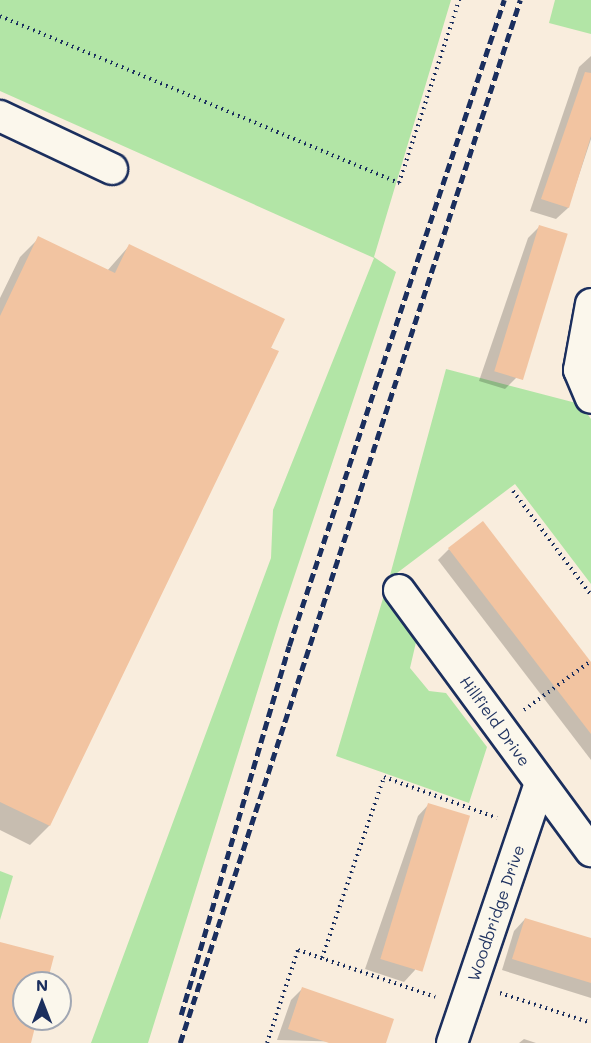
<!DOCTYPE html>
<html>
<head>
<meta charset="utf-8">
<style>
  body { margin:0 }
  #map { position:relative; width:591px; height:1043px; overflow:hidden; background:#f9eddd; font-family:Mali,sans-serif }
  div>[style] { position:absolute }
  .green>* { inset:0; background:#b2e5a6 }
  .shadow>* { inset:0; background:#0003 }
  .building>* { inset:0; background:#f2c4a1; transform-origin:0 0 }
  .path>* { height:4px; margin-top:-2px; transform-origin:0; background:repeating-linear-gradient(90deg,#1b2f5e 0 1.5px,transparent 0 6px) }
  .roads { filter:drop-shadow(2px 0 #1b2f5e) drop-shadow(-2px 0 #1b2f5e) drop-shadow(0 2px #1b2f5e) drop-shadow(0 -2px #1b2f5e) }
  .minor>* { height:30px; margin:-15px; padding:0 15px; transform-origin:15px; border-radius:15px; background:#fbf7ec }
  .rail>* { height:4.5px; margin-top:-2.25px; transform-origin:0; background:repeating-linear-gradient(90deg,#1b2f5e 0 9px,transparent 0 13.5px) }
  span { translate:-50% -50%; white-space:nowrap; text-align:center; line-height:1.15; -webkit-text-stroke:6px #fbf7ec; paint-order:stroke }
  .street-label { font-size:16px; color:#1b2f5e }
  .north { position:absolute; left:12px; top:971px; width:60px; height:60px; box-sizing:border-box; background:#fbf7ec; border:2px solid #a1a7b3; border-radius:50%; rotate:0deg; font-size:16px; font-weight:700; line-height:24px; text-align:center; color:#1b2f5e }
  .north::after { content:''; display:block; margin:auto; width:21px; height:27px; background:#1b2f5e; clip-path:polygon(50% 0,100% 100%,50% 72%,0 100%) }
</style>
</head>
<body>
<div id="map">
  <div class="green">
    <i style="clip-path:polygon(0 0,451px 0,374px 257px,396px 272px,279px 622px,148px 1043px,91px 1043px,271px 558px,273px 510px,374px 258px,0 91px)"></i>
    <i style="clip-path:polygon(555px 0,591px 0,591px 34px,549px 23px)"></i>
    <i style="clip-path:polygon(446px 369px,580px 404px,591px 419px,591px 584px,515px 484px,389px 579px)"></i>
    <i style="clip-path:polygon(384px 595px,417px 638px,410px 668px,429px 691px,446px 693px,487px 747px,469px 803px,336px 756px)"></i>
    <i style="clip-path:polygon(0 871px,13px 876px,0 920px)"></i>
  </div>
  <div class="shadow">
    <i style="clip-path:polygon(591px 56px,591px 139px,568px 208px,556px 219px,530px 211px,579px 67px)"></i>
    <i style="clip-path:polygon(539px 227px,566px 235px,516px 378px,505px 389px,479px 381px,528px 238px)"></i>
    <i style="clip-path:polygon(39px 238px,107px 271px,129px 246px,277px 352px,49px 826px,30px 845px,0 830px,0 298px,20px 257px)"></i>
    <i style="clip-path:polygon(449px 549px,591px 664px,591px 760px,438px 560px)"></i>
    <i style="clip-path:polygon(429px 804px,415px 970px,404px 982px,365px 969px,418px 816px)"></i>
    <i style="clip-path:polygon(525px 919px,591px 940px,591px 998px,502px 970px,514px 931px)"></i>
    <i style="clip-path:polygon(302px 989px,384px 1043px,277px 1040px,291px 1000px)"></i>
    <i style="clip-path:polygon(524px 1039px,536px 1043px,519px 1043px)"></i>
  </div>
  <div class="building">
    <i style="clip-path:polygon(585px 72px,591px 73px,591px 136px,569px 208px,541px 199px)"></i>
    <i style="left:539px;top:225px;width:30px;height:153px;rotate:17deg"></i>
    <i style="clip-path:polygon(38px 236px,115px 273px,129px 244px,285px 319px,271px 348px,279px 351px,50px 826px,0 802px,0 316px)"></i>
    <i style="clip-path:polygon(483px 521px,591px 662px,591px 734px,448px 548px)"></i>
    <i style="left:428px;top:803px;width:44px;height:163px;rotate:17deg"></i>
    <i style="clip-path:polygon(525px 918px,591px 938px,591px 983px,512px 959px)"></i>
    <i style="clip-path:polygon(0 942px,54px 956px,47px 983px,24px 983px,24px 1019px,37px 1019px,31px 1043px,0 1043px)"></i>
    <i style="clip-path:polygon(302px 987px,394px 1019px,386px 1043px,329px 1043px,288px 1029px)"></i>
  </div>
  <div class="path">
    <i style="left:0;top:16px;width:433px;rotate:22.7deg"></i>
    <i style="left:399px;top:183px;width:193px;rotate:-71.8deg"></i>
    <i style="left:513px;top:491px;width:130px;rotate:53.1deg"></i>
    <i style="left:524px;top:710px;width:83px;rotate:-36.2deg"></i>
    <i style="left:322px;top:958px;width:191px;rotate:-71.1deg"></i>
    <i style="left:384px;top:777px;width:120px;rotate:19.9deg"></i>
    <i style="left:500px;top:993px;width:96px;rotate:18.2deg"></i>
    <i style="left:267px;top:1043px;width:98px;rotate:-71.6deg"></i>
    <i style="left:298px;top:950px;width:145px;rotate:18.9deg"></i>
  </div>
  <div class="roads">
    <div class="minor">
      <i style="left:0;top:116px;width:124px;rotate:25.3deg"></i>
      <i style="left:591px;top:304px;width:67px;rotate:100.3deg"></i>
      <i style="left:579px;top:370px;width:30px;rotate:67deg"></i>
      <i style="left:399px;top:590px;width:324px;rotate:53.7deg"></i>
      <i style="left:452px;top:1043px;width:274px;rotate:-71.3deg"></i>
    </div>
  </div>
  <div class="rail">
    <i style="left:181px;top:1015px;width:384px;rotate:-73.7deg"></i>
    <i style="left:289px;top:646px;width:681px;rotate:-71.59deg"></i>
    <i style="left:180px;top:1043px;width:1097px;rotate:-71.94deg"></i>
  </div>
  <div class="street-label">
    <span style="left:495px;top:721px;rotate:54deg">Hillfield Drive</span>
    <span style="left:496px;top:913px;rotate:-71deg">Woodbridge Drive</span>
  </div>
  <div class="north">N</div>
</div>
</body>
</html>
